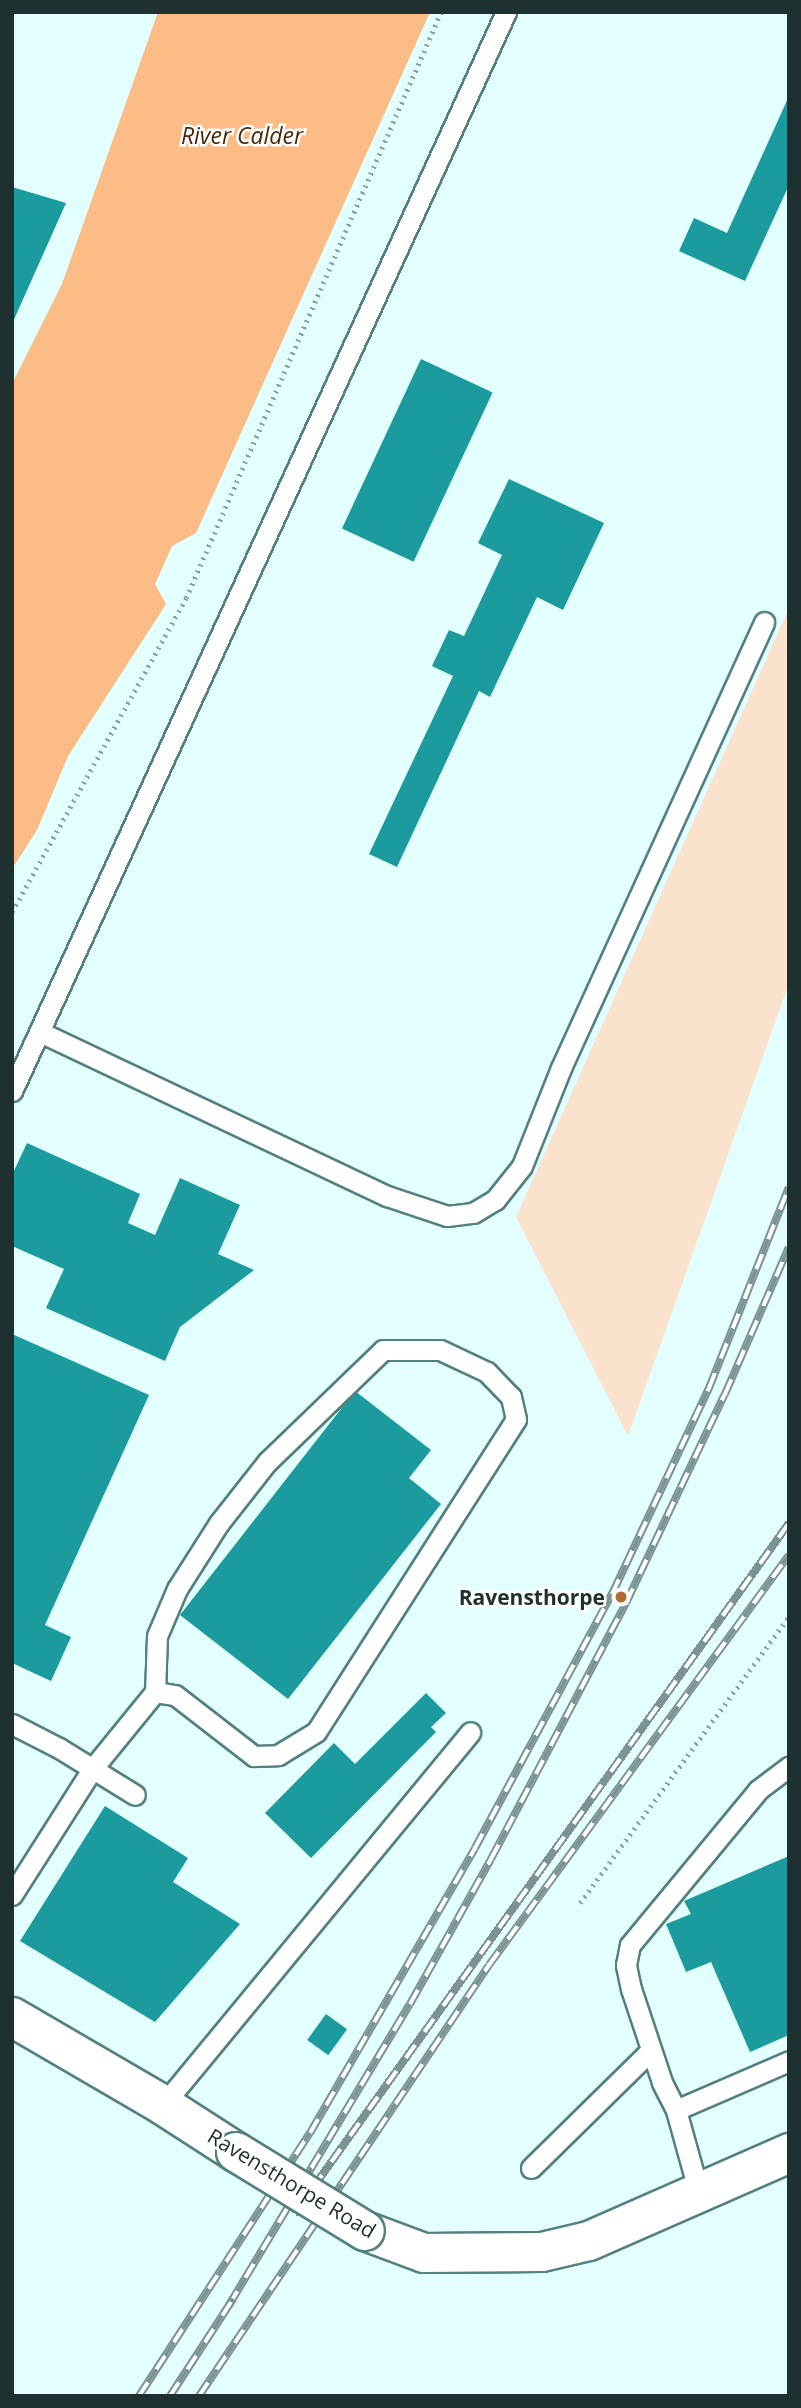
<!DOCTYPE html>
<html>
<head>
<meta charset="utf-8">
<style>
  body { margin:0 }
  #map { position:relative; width:801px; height:2408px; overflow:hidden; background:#e3fefe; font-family:"Open Sans",sans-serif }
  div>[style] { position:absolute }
  .green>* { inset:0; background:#fbe2cd }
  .water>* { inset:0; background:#fabb84 }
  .building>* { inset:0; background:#1b9b9d; transform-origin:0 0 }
  .path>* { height:4.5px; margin-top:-2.25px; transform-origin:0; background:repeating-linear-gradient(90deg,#89a0a0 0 2px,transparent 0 7px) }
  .roads { filter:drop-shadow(2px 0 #558080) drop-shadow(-2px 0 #558080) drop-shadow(0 2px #558080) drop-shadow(0 -2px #558080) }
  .service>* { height:19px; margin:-9.5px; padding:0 9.5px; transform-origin:9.5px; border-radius:9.5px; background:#fff }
  .tertiary>* { height:38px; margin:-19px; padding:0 19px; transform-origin:19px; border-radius:19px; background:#fff }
  .rail>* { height:8px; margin-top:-4px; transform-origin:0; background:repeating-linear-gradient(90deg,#fff 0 16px,#7d9393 0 32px); box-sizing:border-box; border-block:2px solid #7d9393 }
  .bridges { filter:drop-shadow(2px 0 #558080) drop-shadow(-2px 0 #558080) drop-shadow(0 2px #558080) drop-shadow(0 -2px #558080) }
  .tertiary-bridge>* { height:38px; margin:-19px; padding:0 19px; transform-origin:19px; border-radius:19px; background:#fff }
  .dots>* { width:19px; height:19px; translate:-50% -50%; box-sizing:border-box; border:4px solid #fff; border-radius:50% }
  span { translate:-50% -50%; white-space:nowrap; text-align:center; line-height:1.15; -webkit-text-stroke:5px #fff; paint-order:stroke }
  .poi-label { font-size:21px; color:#1e3030; font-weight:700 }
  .right { translate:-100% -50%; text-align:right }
  .street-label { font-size:21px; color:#1e3030 }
  .water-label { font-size:23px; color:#492a0b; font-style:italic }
  .frame { position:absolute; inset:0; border:14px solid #1e3030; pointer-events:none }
</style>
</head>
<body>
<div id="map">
  <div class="green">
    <i style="clip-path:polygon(789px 608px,789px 983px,628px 1436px,516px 1217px)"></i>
  </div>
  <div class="water">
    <i style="clip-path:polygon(158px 12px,430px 12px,196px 533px,172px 546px,155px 584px,166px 604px,68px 756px,37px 830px,12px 869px,12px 384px,62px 284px)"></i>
  </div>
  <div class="building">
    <i style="clip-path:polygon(789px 96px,789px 185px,745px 281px,679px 251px,694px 218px,727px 233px)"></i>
    <i style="clip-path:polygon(12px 187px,66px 203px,12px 324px)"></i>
    <i style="left:421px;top:359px;width:79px;height:187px;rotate:25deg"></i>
    <i style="clip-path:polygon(509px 479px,604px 523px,563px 610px,537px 597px,490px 697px,479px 691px,397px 867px,369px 854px,453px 676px,432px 666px,449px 630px,464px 636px,502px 555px,478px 543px)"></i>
    <i style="clip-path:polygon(27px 1143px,140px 1194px,128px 1223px,155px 1235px,180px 1178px,240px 1205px,218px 1254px,254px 1270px,180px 1327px,165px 1361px,46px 1308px,64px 1269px,12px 1246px,12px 1175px)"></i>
    <i style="clip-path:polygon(12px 1334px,149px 1395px,45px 1625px,71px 1637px,51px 1681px,12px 1663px)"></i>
    <i style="clip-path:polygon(355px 1391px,431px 1450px,409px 1478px,441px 1504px,288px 1699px,180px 1615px)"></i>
    <i style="clip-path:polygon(426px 1693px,446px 1713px,431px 1727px,436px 1732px,311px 1858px,265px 1813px,334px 1743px,355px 1764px)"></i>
    <i style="clip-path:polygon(105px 1806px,188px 1858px,173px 1882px,240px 1924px,155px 2022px,20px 1941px)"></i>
    <i style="clip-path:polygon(789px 1856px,789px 2035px,750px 2052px,711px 1962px,686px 1972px,666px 1924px,691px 1914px,684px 1901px)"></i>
    <i style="left:326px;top:2014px;width:26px;height:32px;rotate:36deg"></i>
  </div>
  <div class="path">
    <i style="left:12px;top:912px;width:359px;rotate:-61deg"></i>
    <i style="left:186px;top:598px;width:639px;rotate:-66.48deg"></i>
    <i style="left:580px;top:1903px;width:355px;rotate:-53.9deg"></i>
  </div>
  <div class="roads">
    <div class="service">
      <i style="left:42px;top:1033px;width:382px;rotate:25.3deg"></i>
      <i style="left:387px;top:1196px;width:63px;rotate:18.4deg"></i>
      <i style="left:447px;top:1216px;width:26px;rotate:-7deg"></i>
      <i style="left:473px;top:1213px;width:26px;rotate:-31deg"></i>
      <i style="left:495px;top:1200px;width:43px;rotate:-51.5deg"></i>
      <i style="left:522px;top:1166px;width:105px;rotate:-68.3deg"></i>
      <i style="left:561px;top:1068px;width:490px;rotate:-65.5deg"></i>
      <i style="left:12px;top:1091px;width:1187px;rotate:-65.4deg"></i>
      <i style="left:12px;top:1724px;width:53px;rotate:27.1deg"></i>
      <i style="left:59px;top:1748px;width:89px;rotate:31.7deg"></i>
      <i style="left:12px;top:1895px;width:151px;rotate:-57.5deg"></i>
      <i style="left:93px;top:1768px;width:98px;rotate:-50.8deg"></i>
      <i style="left:155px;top:1692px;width:20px;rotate:9deg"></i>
      <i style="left:175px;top:1695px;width:100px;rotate:37.7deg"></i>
      <i style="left:254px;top:1756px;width:24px;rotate:-2deg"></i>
      <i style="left:278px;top:1755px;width:44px;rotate:-31.2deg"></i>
      <i style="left:316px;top:1732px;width:371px;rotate:-57.4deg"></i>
      <i style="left:516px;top:1419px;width:23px;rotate:-103deg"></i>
      <i style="left:511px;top:1397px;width:35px;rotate:-134deg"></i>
      <i style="left:487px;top:1372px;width:52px;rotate:-154.9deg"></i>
      <i style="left:440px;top:1350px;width:57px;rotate:180deg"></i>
      <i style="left:383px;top:1350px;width:161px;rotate:136deg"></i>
      <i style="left:267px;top:1462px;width:78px;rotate:128.2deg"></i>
      <i style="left:219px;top:1523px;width:78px;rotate:122.5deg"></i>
      <i style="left:177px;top:1589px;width:51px;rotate:113.1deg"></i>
      <i style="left:157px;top:1636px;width:56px;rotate:92deg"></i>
      <i style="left:163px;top:2105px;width:483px;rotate:-50.5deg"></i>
      <i style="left:676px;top:2110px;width:31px;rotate:-117deg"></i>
      <i style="left:662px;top:2082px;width:98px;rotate:-108.4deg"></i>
      <i style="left:631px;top:1989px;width:25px;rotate:-102deg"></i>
      <i style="left:626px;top:1965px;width:20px;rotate:-79deg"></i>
      <i style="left:630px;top:1945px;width:201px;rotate:-50.4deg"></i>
      <i style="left:758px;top:1790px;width:39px;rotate:-37deg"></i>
      <i style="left:531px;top:2168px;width:168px;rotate:-44.5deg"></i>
      <i style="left:699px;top:2193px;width:86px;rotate:-105.5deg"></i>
      <i style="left:676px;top:2110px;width:123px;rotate:-23.4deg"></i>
    </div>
    <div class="tertiary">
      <i style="left:12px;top:2017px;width:175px;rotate:30.2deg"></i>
      <i style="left:163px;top:2105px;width:87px;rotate:32.8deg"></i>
      <i style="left:365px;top:2231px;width:63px;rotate:20.4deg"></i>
      <i style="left:424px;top:2253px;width:118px;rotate:-0.5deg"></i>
      <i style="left:542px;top:2252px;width:48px;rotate:-13.2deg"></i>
      <i style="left:589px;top:2241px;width:219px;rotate:-23.7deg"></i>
    </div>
  </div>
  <div class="rail">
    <i style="left:294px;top:2214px;width:850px;rotate:-54.38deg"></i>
    <i style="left:229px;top:2305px;width:351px;rotate:-59deg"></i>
    <i style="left:410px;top:2004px;width:166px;rotate:-60.8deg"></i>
    <i style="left:491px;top:1859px;width:289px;rotate:-62.2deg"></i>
    <i style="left:626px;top:1603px;width:231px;rotate:-64.7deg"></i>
    <i style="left:725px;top:1394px;width:160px;rotate:-66.5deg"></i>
    <i style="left:139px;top:2396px;width:314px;rotate:-57deg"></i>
    <i style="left:310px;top:2133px;width:329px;rotate:-59.9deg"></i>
    <i style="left:475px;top:1848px;width:289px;rotate:-61.7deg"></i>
    <i style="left:612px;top:1594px;width:228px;rotate:-64.8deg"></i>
    <i style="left:709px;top:1388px;width:216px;rotate:-68.3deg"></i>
    <i style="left:170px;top:2396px;width:116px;rotate:-57deg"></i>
    <i style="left:199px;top:2396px;width:519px;rotate:-56.07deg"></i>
    <i style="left:489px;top:1965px;width:508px;rotate:-53.81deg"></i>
  </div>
  <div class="bridges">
    <div class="tertiary-bridge">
      <i style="left:236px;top:2152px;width:151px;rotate:31.5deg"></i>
    </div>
  </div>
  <div class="dots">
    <i style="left:621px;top:1597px;background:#ac6e33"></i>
  </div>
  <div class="poi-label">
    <span class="right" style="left:605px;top:1597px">Ravensthorpe</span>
  </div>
  <div class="street-label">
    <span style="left:292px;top:2183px;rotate:31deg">Ravensthorpe Road</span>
  </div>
  <div class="water-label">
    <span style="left:242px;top:135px">River Calder</span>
  </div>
  <div class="frame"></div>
</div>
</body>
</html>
